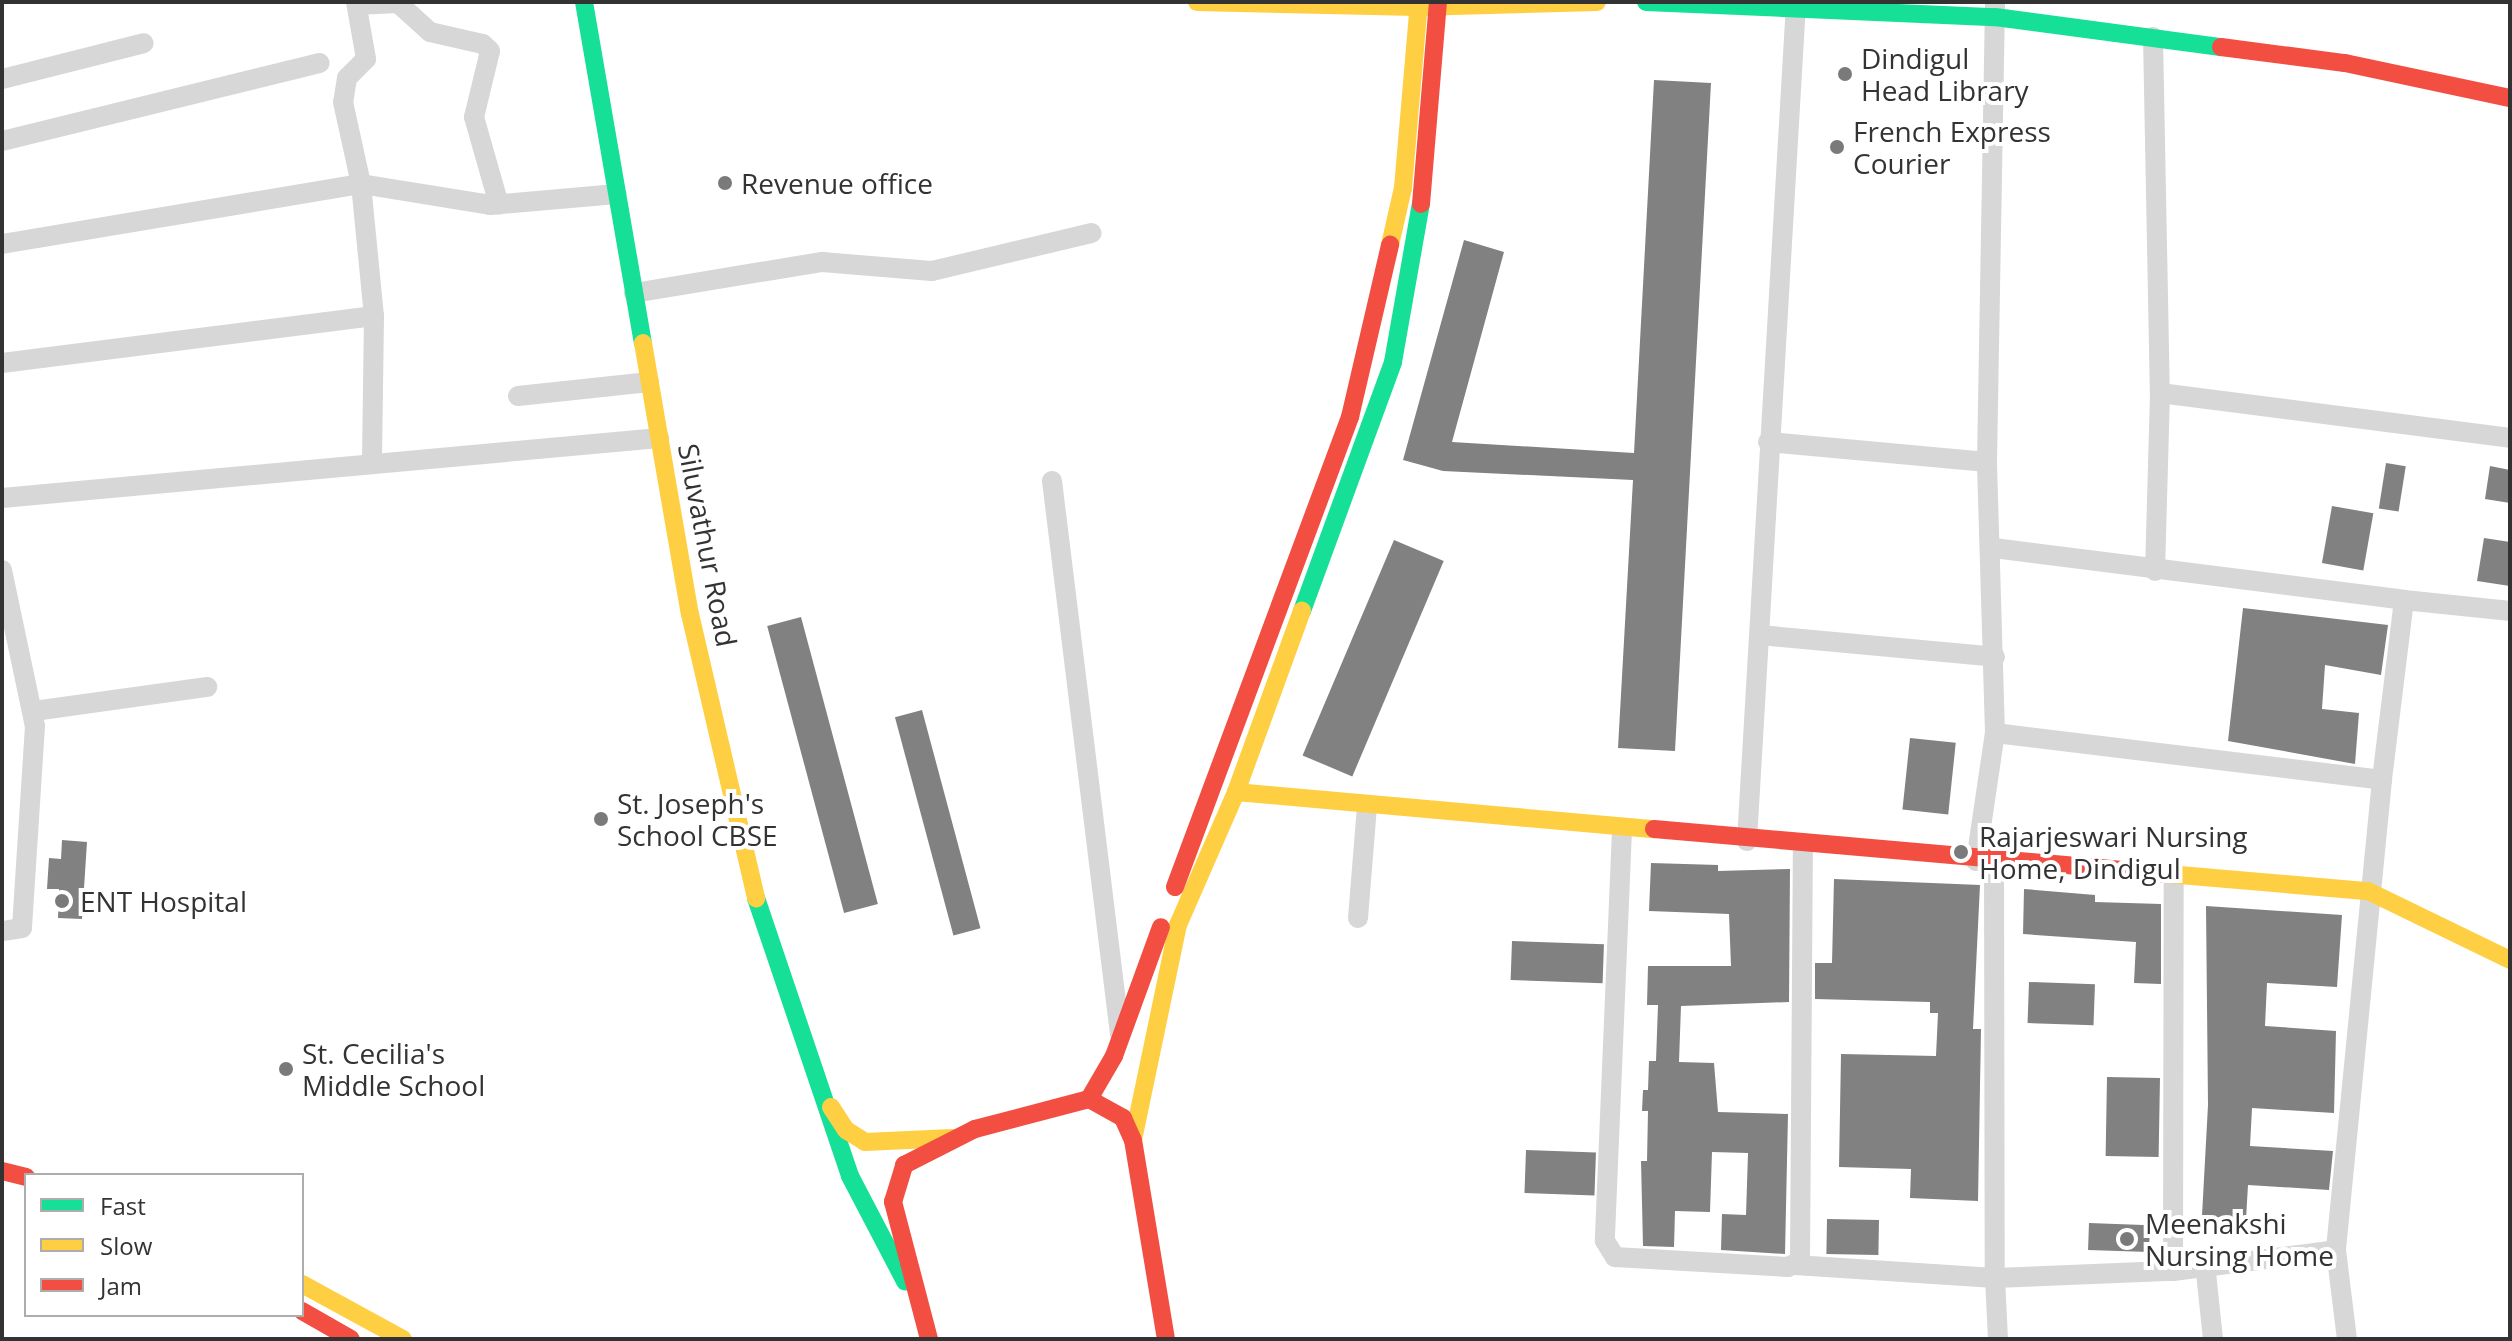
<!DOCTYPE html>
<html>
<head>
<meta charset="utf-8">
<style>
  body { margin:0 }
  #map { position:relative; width:2512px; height:1341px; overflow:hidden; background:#fff; font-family:"Open Sans",sans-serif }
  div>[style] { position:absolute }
  .building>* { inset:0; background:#818181; transform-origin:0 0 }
  .street>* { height:20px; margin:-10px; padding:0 10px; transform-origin:10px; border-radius:10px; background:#d7d7d7 }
  .fast>* { height:18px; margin:-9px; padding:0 9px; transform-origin:9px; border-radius:9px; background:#16e098 }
  .slow>* { height:18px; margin:-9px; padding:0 9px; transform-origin:9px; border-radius:9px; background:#ffcf43 }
  .jam>* { height:18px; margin:-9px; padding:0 9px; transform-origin:9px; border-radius:9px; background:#f24e42 }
  .dots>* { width:22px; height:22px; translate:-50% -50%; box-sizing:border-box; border:4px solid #fff; border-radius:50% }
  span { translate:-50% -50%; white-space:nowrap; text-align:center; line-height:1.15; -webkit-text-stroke:8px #fff; paint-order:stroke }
  .poi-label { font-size:28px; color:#333 }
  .left { translate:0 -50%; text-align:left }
  .street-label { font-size:28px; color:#333 }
  .frame { position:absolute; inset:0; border:4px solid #333; pointer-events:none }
  .legend { position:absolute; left:24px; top:1173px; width:280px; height:144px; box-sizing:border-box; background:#fff; border:2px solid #adadad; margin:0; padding:10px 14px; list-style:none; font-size:24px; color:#333 }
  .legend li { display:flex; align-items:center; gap:16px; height:40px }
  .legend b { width:40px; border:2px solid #adadad }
</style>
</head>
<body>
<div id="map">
  <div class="building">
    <i style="clip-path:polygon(1654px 80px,1711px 83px,1675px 751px,1618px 748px,1633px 480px,1443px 471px,1403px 460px,1464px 240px,1504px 252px,1452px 442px,1634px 453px)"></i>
    <i style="left:2386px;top:463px;width:20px;height:46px;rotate:9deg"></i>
    <i style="clip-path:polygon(2490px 466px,2510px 470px,2510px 503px,2485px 499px)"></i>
    <i style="left:2332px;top:506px;width:42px;height:58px;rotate:10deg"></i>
    <i style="clip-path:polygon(2484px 538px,2510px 542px,2510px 586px,2477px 581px)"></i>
    <i style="left:1394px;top:540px;width:54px;height:234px;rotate:23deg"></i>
    <i style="clip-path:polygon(2243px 608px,2388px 625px,2381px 675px,2325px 665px,2322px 709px,2359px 713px,2355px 764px,2228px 741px)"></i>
    <i style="left:801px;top:617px;width:297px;height:35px;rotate:75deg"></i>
    <i style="left:922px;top:710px;width:226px;height:28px;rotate:75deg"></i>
    <i style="left:1910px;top:738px;width:46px;height:72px;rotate:6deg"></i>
    <i style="clip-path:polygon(62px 840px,87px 842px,82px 919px,58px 918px,59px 889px,47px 889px,49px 858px,61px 859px)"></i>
    <i style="clip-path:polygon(1651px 863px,1718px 865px,1718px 871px,1790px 869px,1789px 1002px,1681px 1006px,1679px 1062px,1714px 1063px,1718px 1112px,1788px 1114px,1785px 1254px,1721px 1250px,1722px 1214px,1746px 1215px,1748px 1153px,1712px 1152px,1710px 1212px,1675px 1211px,1674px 1247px,1643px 1246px,1641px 1161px,1647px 1161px,1648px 1111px,1642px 1111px,1643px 1090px,1648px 1090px,1649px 1061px,1656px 1061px,1658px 1005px,1647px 1005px,1648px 966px,1731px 966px,1729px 914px,1649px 911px)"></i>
    <i style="clip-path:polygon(1834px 879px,1980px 885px,1973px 1029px,1981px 1029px,1978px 1201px,1910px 1198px,1911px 1169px,1839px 1167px,1841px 1054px,1936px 1056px,1938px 1013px,1930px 1013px,1930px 1002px,1815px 999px,1815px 963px,1832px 963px)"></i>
    <i style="clip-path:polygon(2024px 889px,2095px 895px,2095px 902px,2161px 904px,2161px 984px,2134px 983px,2136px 942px,2023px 934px)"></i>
    <i style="clip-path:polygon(2206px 906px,2342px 915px,2337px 987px,2267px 983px,2265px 1026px,2336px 1031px,2334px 1113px,2252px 1108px,2250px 1146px,2333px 1151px,2329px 1190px,2248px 1185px,2245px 1236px,2201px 1234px,2208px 1105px)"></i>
    <i style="left:1512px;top:941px;width:92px;height:39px;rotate:2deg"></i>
    <i style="left:2029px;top:982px;width:66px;height:41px;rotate:2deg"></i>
    <i style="left:2107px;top:1077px;width:53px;height:79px;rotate:1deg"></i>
    <i style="left:1526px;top:1150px;width:70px;height:43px;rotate:2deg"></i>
    <i style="left:1827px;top:1219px;width:52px;height:35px;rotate:1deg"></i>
    <i style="left:2089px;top:1223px;width:61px;height:27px;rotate:2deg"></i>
  </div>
  <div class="street">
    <i style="left:356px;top:2px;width:58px;rotate:80deg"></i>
    <i style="left:366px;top:59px;width:27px;rotate:135deg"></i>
    <i style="left:347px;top:78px;width:24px;rotate:99deg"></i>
    <i style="left:343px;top:102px;width:84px;rotate:77.6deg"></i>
    <i style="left:361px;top:184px;width:133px;rotate:84.4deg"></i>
    <i style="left:374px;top:316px;width:146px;rotate:90.8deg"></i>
    <i style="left:357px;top:5px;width:41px;rotate:-2.8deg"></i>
    <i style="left:398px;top:3px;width:43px;rotate:42.2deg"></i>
    <i style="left:430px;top:32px;width:54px;rotate:12.8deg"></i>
    <i style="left:483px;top:44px;width:10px;rotate:45deg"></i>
    <i style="left:490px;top:51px;width:68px;rotate:103.6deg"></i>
    <i style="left:474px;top:117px;width:91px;rotate:74.1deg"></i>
    <i style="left:2153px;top:37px;width:356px;rotate:88.9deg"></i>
    <i style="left:2160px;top:393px;width:178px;rotate:91.6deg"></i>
    <i style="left:2px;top:79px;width:146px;rotate:-14.2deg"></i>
    <i style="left:2px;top:141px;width:327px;rotate:-13.8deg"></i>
    <i style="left:2px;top:244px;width:364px;rotate:-9.5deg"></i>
    <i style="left:361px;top:184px;width:131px;rotate:9.2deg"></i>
    <i style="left:490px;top:205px;width:127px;rotate:-5deg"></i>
    <i style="left:634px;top:293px;width:191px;rotate:-9.4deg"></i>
    <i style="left:822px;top:262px;width:110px;rotate:4.7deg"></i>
    <i style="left:932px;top:271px;width:164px;rotate:-13.4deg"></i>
    <i style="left:2px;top:363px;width:375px;rotate:-7.2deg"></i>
    <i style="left:2160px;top:393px;width:353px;rotate:7.3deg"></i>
    <i style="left:518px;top:396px;width:132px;rotate:-6.1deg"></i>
    <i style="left:1768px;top:442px;width:220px;rotate:5.2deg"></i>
    <i style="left:1052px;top:481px;width:557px;rotate:82.99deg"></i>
    <i style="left:2px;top:498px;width:660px;rotate:-5.22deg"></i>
    <i style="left:1994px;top:548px;width:413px;rotate:7.2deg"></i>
    <i style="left:2404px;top:600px;width:181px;rotate:97deg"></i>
    <i style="left:2px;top:570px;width:159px;rotate:78.1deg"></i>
    <i style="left:35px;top:726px;width:202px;rotate:93.7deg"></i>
    <i style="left:22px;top:928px;width:20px;rotate:171deg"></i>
    <i style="left:2404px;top:600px;width:107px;rotate:5.9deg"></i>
    <i style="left:1760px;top:635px;width:236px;rotate:5.3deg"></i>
    <i style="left:34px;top:711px;width:175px;rotate:-7.9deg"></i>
    <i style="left:1995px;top:733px;width:390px;rotate:6.9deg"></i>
    <i style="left:2382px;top:780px;width:472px;rotate:95.6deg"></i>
    <i style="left:2336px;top:1250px;width:90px;rotate:83deg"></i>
    <i style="left:1622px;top:830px;width:411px;rotate:92.4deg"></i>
    <i style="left:1605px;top:1241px;width:19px;rotate:58deg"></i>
    <i style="left:1615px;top:1257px;width:173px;rotate:3.3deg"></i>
    <i style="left:1788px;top:1267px;width:13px;rotate:-27deg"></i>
    <i style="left:1800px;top:1261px;width:415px;rotate:-89.6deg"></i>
    <i style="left:1747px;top:841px;width:837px;rotate:-86.65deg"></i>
    <i style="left:1976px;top:861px;width:129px;rotate:-81.6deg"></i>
    <i style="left:1995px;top:733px;width:271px;rotate:-91.7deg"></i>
    <i style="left:1987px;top:462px;width:460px;rotate:-89deg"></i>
    <i style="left:1994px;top:863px;width:415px;rotate:89.9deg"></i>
    <i style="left:1995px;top:1278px;width:178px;rotate:-2.3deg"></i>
    <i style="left:2173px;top:1271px;width:164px;rotate:-7.3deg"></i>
    <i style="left:1358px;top:918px;width:113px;rotate:-85.4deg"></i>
    <i style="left:2205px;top:1263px;width:76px;rotate:84deg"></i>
    <i style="left:1795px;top:1265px;width:200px;rotate:3.7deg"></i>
    <i style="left:1995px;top:1278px;width:61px;rotate:87.2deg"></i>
    <i style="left:2173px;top:1271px;width:397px;rotate:-89.9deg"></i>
  </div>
  <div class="fast">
    <i style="left:584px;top:2px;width:346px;rotate:80.2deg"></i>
    <i style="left:1646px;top:2px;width:349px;rotate:2.5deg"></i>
    <i style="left:1995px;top:17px;width:228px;rotate:7.6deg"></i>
    <i style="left:1302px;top:611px;width:265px;rotate:-69.9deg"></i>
    <i style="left:1393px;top:362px;width:160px;rotate:-80deg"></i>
    <i style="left:756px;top:898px;width:293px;rotate:71.3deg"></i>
    <i style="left:850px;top:1176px;width:119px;rotate:62.4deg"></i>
  </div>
  <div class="slow">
    <i style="left:1197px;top:2px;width:220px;rotate:1.3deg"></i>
    <i style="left:1417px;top:7px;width:180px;rotate:-1.6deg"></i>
    <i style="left:1390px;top:245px;width:58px;rotate:-77.2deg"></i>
    <i style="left:1403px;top:188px;width:187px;rotate:-85.1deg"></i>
    <i style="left:643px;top:343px;width:275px;rotate:80.2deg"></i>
    <i style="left:690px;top:614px;width:292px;rotate:76.9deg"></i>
    <i style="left:1236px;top:792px;width:420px;rotate:5.1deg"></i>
    <i style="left:2168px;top:874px;width:201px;rotate:4.9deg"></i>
    <i style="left:2368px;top:891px;width:158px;rotate:25.9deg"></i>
    <i style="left:831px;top:1107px;width:27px;rotate:57deg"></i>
    <i style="left:846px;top:1130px;width:22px;rotate:32deg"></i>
    <i style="left:865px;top:1142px;width:87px;rotate:-2.6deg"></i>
    <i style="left:1133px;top:1140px;width:220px;rotate:-78.2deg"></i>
    <i style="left:1178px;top:925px;width:145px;rotate:-66.4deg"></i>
    <i style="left:1236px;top:792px;width:193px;rotate:-70deg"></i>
    <i style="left:302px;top:1284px;width:115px;rotate:28.6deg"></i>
  </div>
  <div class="jam">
    <i style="left:2221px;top:47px;width:125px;rotate:7.4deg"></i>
    <i style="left:2345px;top:63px;width:169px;rotate:12deg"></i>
    <i style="left:1421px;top:204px;width:203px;rotate:-85.2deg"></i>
    <i style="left:1654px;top:829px;width:516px;rotate:5deg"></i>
    <i style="left:1175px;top:887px;width:502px;rotate:-69.58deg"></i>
    <i style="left:1350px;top:417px;width:177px;rotate:-76.9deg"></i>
    <i style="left:1089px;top:1099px;width:50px;rotate:-59.8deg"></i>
    <i style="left:1114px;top:1056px;width:137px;rotate:-70deg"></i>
    <i style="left:2px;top:1171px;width:25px;rotate:14deg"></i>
    <i style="left:302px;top:1311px;width:56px;rotate:29.7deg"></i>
    <i style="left:929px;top:1339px;width:142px;rotate:-104.7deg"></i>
    <i style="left:893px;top:1202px;width:39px;rotate:-73deg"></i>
    <i style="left:904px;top:1165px;width:80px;rotate:-26.9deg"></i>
    <i style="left:975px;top:1129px;width:118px;rotate:-14.7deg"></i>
    <i style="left:1089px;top:1099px;width:39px;rotate:29deg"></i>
    <i style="left:1123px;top:1118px;width:24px;rotate:66deg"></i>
    <i style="left:1133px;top:1140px;width:202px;rotate:80.6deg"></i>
  </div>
  <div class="dots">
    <i style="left:1845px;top:74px;background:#7a7a7a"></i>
    <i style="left:1837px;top:147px;background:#7a7a7a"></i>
    <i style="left:725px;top:183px;background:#7a7a7a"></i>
    <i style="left:601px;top:819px;background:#7a7a7a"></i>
    <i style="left:1961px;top:852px;background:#7a7a7a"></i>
    <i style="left:62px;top:901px;background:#7a7a7a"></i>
    <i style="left:286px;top:1069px;background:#7a7a7a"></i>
    <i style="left:2127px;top:1239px;background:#7a7a7a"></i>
  </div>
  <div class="poi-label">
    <span class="left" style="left:1861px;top:74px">Dindigul<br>Head Library</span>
    <span class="left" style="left:1853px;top:147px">French Express<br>Courier</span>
    <span class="left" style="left:741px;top:183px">Revenue office</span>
    <span class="left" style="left:617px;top:819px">St. Joseph's<br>School CBSE</span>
    <span class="left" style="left:1979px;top:852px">Rajarjeswari Nursing<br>Home, Dindigul</span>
    <span class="left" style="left:80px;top:901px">ENT Hospital</span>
    <span class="left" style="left:302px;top:1069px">St. Cecilia's<br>Middle School</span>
    <span class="left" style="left:2145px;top:1239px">Meenakshi<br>Nursing Home</span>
  </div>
  <div class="street-label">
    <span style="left:708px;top:545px;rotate:79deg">Siluvathur Road</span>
  </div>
  <div class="frame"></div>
  <ul class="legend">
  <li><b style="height:10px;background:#16e098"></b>Fast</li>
  <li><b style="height:10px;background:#ffcf43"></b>Slow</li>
  <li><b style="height:10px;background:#f24e42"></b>Jam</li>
  </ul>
</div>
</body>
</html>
